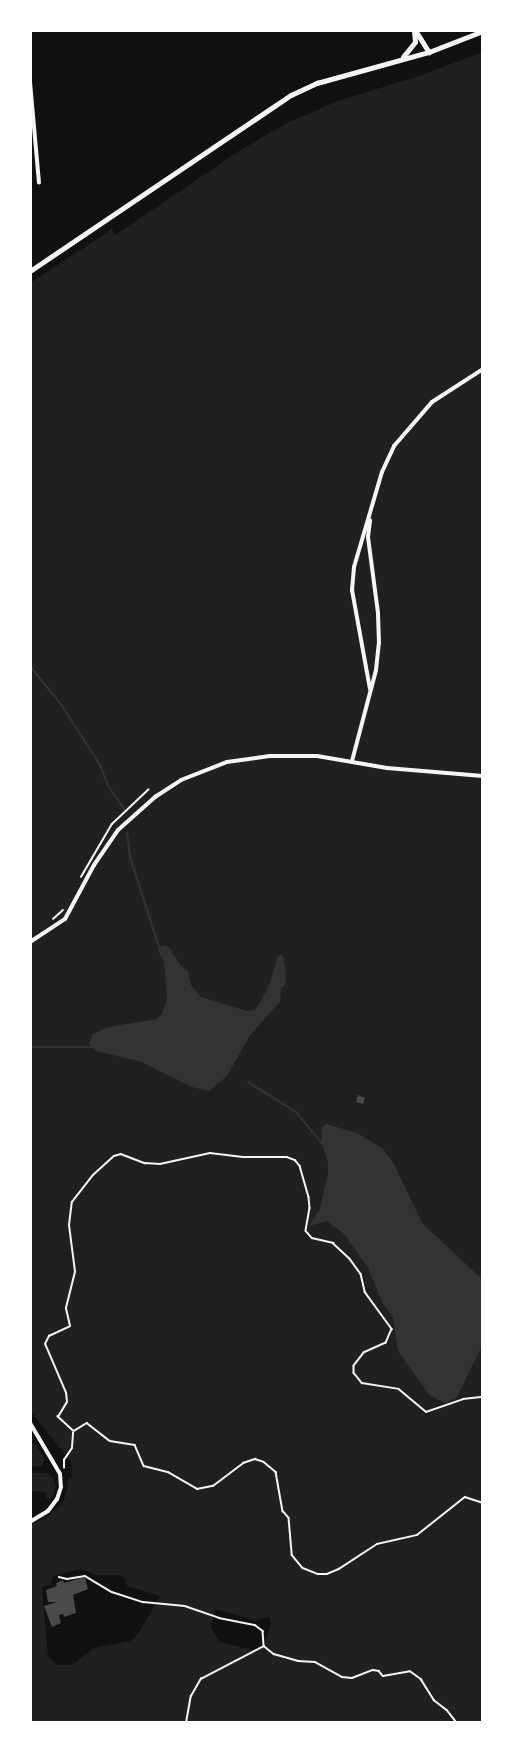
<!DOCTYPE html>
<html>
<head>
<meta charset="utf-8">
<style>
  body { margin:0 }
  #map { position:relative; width:513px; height:1753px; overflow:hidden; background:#111; font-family:"PT Sans Narrow",sans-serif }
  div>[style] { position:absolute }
  .green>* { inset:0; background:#202020 }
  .water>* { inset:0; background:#333 }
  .stream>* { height:2px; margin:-1px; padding:0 1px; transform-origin:1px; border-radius:1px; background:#333 }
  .building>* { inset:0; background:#4a4a4a }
  .path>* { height:1.5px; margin:-0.75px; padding:0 0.75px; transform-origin:0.75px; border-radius:0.75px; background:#f5f5f5 }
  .minor>* { height:4px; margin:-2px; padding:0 2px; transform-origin:2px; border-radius:2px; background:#f5f5f5 }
  .tertiary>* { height:4.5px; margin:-2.25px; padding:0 2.25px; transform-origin:2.25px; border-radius:2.25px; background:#f5f5f5 }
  span { translate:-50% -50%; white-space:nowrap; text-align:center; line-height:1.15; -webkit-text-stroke:5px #fff; paint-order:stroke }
  .frame { position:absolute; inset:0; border:32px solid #fff; pointer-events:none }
</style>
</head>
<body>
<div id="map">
  <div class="green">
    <i style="clip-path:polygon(evenodd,483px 52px,483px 1723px,30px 1723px,30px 1524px,45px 1519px,63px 1502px,67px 1491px,68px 1478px,71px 1478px,72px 1463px,30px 1411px,30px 283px,112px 229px,115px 235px,239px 151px,287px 123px,338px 101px,419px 76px,483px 52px,79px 1569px,97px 1575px,118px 1575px,125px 1578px,127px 1586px,160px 1596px,139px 1633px,130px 1641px,93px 1648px,73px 1665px,57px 1665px,48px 1656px,42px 1587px,51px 1584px,52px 1577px,79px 1569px,483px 52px,215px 1609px,255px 1620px,269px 1617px,271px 1622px,264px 1647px,256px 1651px,220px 1642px,211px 1628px,215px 1609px)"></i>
    <i style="clip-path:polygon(30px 1442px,36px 1445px,44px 1458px,42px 1466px,30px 1467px)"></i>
    <i style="clip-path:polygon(30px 1473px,46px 1473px,53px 1478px,56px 1487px,52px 1498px,46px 1499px,45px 1492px,30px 1491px)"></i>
  </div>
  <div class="water">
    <i style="clip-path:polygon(162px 945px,169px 947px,180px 965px,188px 971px,191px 985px,201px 997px,247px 1011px,254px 1010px,260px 1003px,270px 983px,278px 956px,282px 954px,285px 965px,286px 980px,284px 986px,281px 987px,280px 1002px,250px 1035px,227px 1076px,209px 1091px,192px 1087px,139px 1061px,96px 1051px,89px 1044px,93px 1034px,108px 1027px,157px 1019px,162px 1013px,167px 999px,164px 961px,158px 950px)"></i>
    <i style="clip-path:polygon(326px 1124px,357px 1133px,382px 1148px,393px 1162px,422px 1223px,483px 1280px,483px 1344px,457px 1397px,445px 1403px,429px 1395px,398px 1351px,393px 1318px,382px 1302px,368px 1268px,344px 1234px,327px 1221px,309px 1226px,320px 1209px,328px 1174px,328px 1163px,321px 1139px,322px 1128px)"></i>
  </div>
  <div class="stream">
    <i style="left:30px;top:666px;width:53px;rotate:51.2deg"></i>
    <i style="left:63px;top:707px;width:69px;rotate:57.5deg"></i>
    <i style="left:100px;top:765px;width:22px;rotate:69deg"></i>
    <i style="left:108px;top:786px;width:28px;rotate:55deg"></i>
    <i style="left:127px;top:832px;width:25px;rotate:83deg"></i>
    <i style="left:130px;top:857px;width:95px;rotate:72.1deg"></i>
    <i style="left:30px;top:1047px;width:66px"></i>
    <i style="left:248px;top:1082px;width:57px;rotate:32deg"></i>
    <i style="left:296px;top:1112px;width:45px;rotate:50.4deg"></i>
  </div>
  <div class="building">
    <i style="clip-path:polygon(358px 1095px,365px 1098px,363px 1104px,356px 1102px)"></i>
    <i style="clip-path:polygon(81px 1578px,85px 1578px,88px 1589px,73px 1595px,76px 1613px,64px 1617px,63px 1614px,59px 1615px,61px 1623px,52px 1627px,44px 1606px,57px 1602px,48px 1602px,46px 1590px,57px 1586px,56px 1583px,63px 1580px,64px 1583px)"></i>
  </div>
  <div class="path">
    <i style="left:81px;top:877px;width:61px;rotate:-59.7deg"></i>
    <i style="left:112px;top:824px;width:50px;rotate:-43.4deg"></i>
    <i style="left:53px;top:919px;width:13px;rotate:-42deg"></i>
    <i style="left:73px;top:1431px;width:21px;rotate:-137deg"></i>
    <i style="left:58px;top:1417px;width:17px;rotate:-59deg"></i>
    <i style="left:67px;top:1402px;width:9px;rotate:-96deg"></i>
    <i style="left:66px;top:1393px;width:53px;rotate:-113.2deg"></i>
    <i style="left:45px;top:1344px;width:9px;rotate:-63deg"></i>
    <i style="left:49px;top:1336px;width:23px;rotate:-25deg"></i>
    <i style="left:70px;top:1326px;width:18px;rotate:-103deg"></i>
    <i style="left:66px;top:1308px;width:37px;rotate:-76deg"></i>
    <i style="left:75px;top:1272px;width:47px;rotate:-97.3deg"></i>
    <i style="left:69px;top:1225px;width:23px;rotate:-83deg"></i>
    <i style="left:72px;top:1202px;width:34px;rotate:-52deg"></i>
    <i style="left:93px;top:1175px;width:28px;rotate:-42deg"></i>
    <i style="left:114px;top:1156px;width:7px;rotate:-16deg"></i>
    <i style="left:121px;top:1154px;width:26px;rotate:21deg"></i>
    <i style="left:145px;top:1163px;width:15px;rotate:4deg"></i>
    <i style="left:160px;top:1164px;width:51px;rotate:-12.4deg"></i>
    <i style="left:210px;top:1153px;width:33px;rotate:7deg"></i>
    <i style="left:243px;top:1157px;width:44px"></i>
    <i style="left:287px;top:1157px;width:9px;rotate:21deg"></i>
    <i style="left:295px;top:1160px;width:8px;rotate:50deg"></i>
    <i style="left:300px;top:1166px;width:32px;rotate:74deg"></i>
    <i style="left:309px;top:1197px;width:11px;rotate:85deg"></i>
    <i style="left:310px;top:1208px;width:23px;rotate:100deg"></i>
    <i style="left:306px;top:1231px;width:9px;rotate:49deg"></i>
    <i style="left:312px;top:1238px;width:22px;rotate:13deg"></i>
    <i style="left:333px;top:1243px;width:23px;rotate:43deg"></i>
    <i style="left:350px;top:1259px;width:19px;rotate:54deg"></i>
    <i style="left:361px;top:1274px;width:18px;rotate:77deg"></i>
    <i style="left:365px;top:1292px;width:46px;rotate:53.9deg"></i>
    <i style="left:392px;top:1329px;width:15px;rotate:113deg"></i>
    <i style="left:386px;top:1343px;width:24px;rotate:156deg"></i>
    <i style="left:364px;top:1353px;width:16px;rotate:128deg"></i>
    <i style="left:354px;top:1366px;width:7px;rotate:90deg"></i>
    <i style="left:354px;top:1373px;width:13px;rotate:51deg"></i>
    <i style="left:362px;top:1383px;width:37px;rotate:9deg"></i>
    <i style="left:399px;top:1389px;width:35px;rotate:40deg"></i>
    <i style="left:426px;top:1412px;width:39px;rotate:-19deg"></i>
    <i style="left:463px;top:1399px;width:20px;rotate:-6deg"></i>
    <i style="left:74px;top:1431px;width:15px;rotate:-32deg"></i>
    <i style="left:87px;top:1423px;width:29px;rotate:38deg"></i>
    <i style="left:110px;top:1441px;width:25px;rotate:9deg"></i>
    <i style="left:135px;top:1445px;width:23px;rotate:67deg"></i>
    <i style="left:144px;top:1466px;width:25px;rotate:14deg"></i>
    <i style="left:168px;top:1472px;width:34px;rotate:30deg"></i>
    <i style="left:197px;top:1489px;width:16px;rotate:-11deg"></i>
    <i style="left:213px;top:1486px;width:38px;rotate:-37deg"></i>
    <i style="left:243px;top:1463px;width:13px;rotate:-18deg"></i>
    <i style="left:255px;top:1459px;width:9px;rotate:18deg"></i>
    <i style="left:264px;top:1462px;width:16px;rotate:40deg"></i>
    <i style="left:276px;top:1472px;width:40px;rotate:80deg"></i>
    <i style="left:283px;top:1511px;width:9px;rotate:49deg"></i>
    <i style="left:289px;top:1518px;width:37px;rotate:85deg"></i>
    <i style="left:292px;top:1555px;width:17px;rotate:50deg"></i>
    <i style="left:303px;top:1568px;width:16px;rotate:22deg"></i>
    <i style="left:318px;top:1574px;width:9px"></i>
    <i style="left:327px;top:1574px;width:13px;rotate:-23deg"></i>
    <i style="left:339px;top:1569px;width:45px;rotate:-33.3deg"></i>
    <i style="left:377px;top:1544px;width:41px;rotate:-12.7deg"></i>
    <i style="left:417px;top:1535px;width:61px;rotate:-38.4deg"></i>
    <i style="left:465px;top:1497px;width:19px;rotate:18deg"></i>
    <i style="left:64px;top:1468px;width:8px;rotate:-90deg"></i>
    <i style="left:64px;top:1460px;width:14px;rotate:-56deg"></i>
    <i style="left:72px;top:1448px;width:15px;rotate:-86deg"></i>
    <i style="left:59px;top:1577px;width:8px;rotate:14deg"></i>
    <i style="left:67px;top:1579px;width:18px;rotate:-9deg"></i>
    <i style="left:85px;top:1576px;width:31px;rotate:31deg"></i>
    <i style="left:112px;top:1592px;width:33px;rotate:18deg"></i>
    <i style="left:143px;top:1602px;width:42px;rotate:5.4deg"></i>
    <i style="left:185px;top:1606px;width:36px;rotate:19deg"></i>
    <i style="left:219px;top:1618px;width:37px;rotate:11deg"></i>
    <i style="left:255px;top:1625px;width:10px;rotate:37deg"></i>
    <i style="left:263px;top:1631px;width:15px;rotate:86deg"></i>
    <i style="left:264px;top:1646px;width:13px;rotate:39deg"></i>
    <i style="left:274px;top:1654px;width:25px;rotate:16deg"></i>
    <i style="left:298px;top:1661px;width:17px;rotate:3deg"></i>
    <i style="left:315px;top:1662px;width:31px;rotate:29deg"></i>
    <i style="left:342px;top:1677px;width:10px;rotate:6deg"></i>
    <i style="left:352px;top:1678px;width:22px;rotate:-21deg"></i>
    <i style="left:373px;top:1670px;width:6px;rotate:9deg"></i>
    <i style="left:379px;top:1671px;width:6px;rotate:51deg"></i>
    <i style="left:383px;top:1676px;width:27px;rotate:-10deg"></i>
    <i style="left:410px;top:1671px;width:14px;rotate:36deg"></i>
    <i style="left:421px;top:1679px;width:25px;rotate:58deg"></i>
    <i style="left:434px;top:1700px;width:16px;rotate:38deg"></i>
    <i style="left:447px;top:1710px;width:16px;rotate:52deg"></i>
    <i style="left:186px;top:1723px;width:27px;rotate:-80deg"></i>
    <i style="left:191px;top:1696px;width:20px;rotate:-60deg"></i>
    <i style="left:201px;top:1679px;width:71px;rotate:-27.6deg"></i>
  </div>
  <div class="minor">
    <i style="left:30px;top:82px;width:101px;rotate:84.9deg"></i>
    <i style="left:370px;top:689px;width:101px;rotate:-100.3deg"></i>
    <i style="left:352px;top:590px;width:23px;rotate:-85deg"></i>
    <i style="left:354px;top:567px;width:99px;rotate:-73.6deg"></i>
    <i style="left:382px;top:472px;width:29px;rotate:-65deg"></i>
    <i style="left:394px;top:446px;width:58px;rotate:-49.2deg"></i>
    <i style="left:432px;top:402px;width:61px;rotate:-32.9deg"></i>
    <i style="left:352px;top:761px;width:94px;rotate:-75.2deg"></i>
    <i style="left:376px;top:670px;width:27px;rotate:-84deg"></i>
    <i style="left:379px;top:643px;width:30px;rotate:-92deg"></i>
    <i style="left:378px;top:613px;width:77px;rotate:-97.5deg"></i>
    <i style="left:368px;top:537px;width:17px;rotate:-83deg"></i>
    <i style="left:30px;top:942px;width:42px;rotate:-33.3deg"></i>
    <i style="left:65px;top:919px;width:61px;rotate:-61.8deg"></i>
    <i style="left:94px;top:865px;width:42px;rotate:-55.6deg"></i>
    <i style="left:118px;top:830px;width:50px;rotate:-41.7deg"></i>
    <i style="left:155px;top:797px;width:31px;rotate:-33deg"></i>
    <i style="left:181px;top:780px;width:49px;rotate:-21.4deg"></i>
    <i style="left:227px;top:762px;width:43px;rotate:-7.9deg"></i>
    <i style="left:270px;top:756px;width:47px"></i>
    <i style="left:317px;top:756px;width:71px;rotate:9.7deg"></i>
    <i style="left:387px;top:768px;width:96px;rotate:4.8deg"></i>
    <i style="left:30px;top:1423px;width:59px;rotate:59.5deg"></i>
    <i style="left:60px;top:1474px;width:13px;rotate:86deg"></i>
    <i style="left:61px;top:1487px;width:13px;rotate:108deg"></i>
    <i style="left:57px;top:1499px;width:15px;rotate:127deg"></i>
    <i style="left:48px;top:1511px;width:21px;rotate:149deg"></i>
  </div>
  <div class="tertiary">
    <i style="left:416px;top:31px;width:25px;rotate:58deg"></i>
    <i style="left:403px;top:57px;width:19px;rotate:-51deg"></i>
    <i style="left:415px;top:42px;width:12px;rotate:-95deg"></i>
    <i style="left:30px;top:271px;width:315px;rotate:-34deg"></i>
    <i style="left:291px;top:95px;width:29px;rotate:-25deg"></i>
    <i style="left:317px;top:83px;width:116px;rotate:-15.5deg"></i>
    <i style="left:429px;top:52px;width:58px;rotate:-21.3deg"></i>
  </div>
  <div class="frame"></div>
</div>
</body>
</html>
